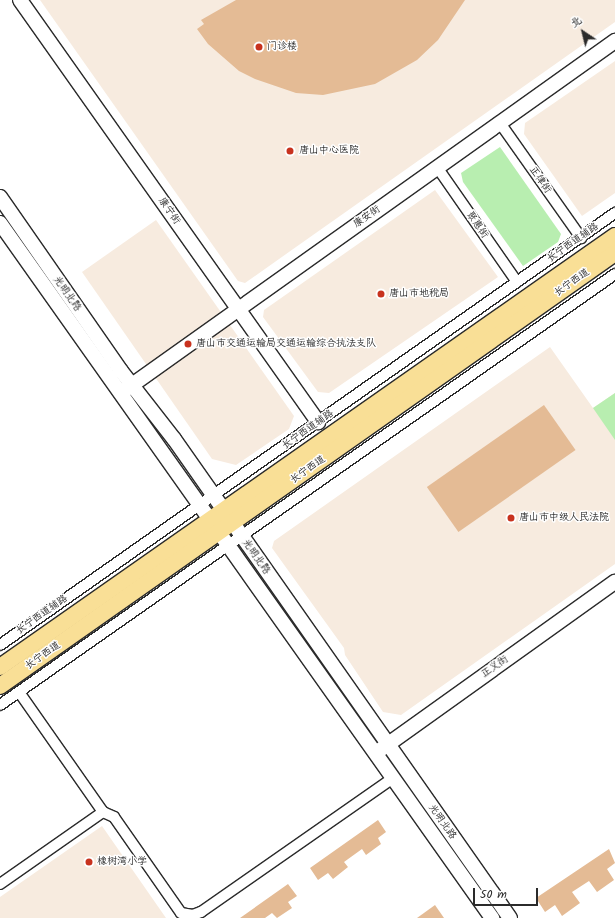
<!DOCTYPE html>
<html>
<head>
<meta charset="utf-8">
<style>
  body { margin:0 }
  #map { position:relative; width:615px; height:918px; overflow:hidden; background:#fff; font-family:Kalam,"LXGW WenKai TC",sans-serif }
  div>[style] { position:absolute }
  .built>* { inset:0; background:#f7ebdf }
  .green>* { inset:0; background:#b8eeb0 }
  .building>* { inset:0; background:#e4bb95; transform-origin:0 0 }
  .roads { filter:drop-shadow(1px 0 #2b2b2b) drop-shadow(-1px 0 #2b2b2b) drop-shadow(0 1px #2b2b2b) drop-shadow(0 -1px #2b2b2b) }
  .street>* { height:10px; margin:-5px; padding:0 5px; transform-origin:5px; border-radius:5px; background:#fff }
  .secondary>* { height:14px; margin:-7px; padding:0 7px; transform-origin:7px; border-radius:7px; background:#fff }
  .primary>* { height:16px; margin:-8px; padding:0 8px; transform-origin:8px; border-radius:8px; background:#f9df96 }
  .dots>* { width:11px; height:11px; translate:-50% -50%; box-sizing:border-box; border:2px solid #fff; border-radius:50% }
  span { translate:-50% -50%; white-space:nowrap; text-align:center; line-height:1.15; -webkit-text-stroke:3px #fff; paint-order:stroke }
  .poi-label { font-size:10px; color:#2b2b2b }
  .left { translate:0 -50%; text-align:left }
  .street-label { font-size:10px; color:#2b2b2b }
  .north { position:absolute; left:563px; top:12px; width:40px; height:40px; -webkit-text-stroke:3px #fff; paint-order:stroke; rotate:325deg; font-size:11px; font-weight:700; line-height:16px; text-align:center; color:#2b2b2b }
  .north::after { content:''; display:block; margin:auto; width:14px; height:18px; background:#2b2b2b; clip-path:polygon(50% 0,100% 100%,50% 72%,0 100%) }
  .scale { position:absolute; left:473px; top:888px; width:65px; height:18px; box-sizing:border-box; border:2px solid #2b2b2b; border-top:0; padding-left:5px; font-size:12px; line-height:14px; white-space:nowrap; color:#2b2b2b; -webkit-text-stroke:3px #fff; paint-order:stroke }
</style>
</head>
<body>
<div id="map">
  <div class="built">
    <i style="clip-path:polygon(40px 0,615px 0,615px 22px,245px 283px,238px 281px)"></i>
    <i style="clip-path:polygon(615px 61px,615px 193px,582px 216px,524px 134px,525px 123px)"></i>
    <i style="clip-path:polygon(435px 190px,498px 277px,329px 393px,318px 392px,263px 317px,264px 310px)"></i>
    <i style="clip-path:polygon(156px 220px,294px 416px,289px 429px,236px 465px,212px 459px,82px 272px)"></i>
    <i style="clip-path:polygon(550px 347px,593px 408px,615px 393px,615px 564px,401px 715px,383px 712px,345px 655px,344px 648px,272px 548px,274px 541px)"></i>
    <i style="clip-path:polygon(102px 826px,166px 918px,0 918px,0 897px)"></i>
  </div>
  <div class="green">
    <i style="clip-path:polygon(500px 147px,561px 234px,558px 242px,523px 266px,463px 182px,461px 173px)"></i>
    <i style="clip-path:polygon(615px 393px,615px 440px,593px 408px)"></i>
  </div>
  <div class="building">
    <i style="clip-path:polygon(236px 0,465px 0,438px 40px,417px 60px,375px 84px,323px 95px,296px 93px,255px 79px,239px 71px,208px 44px,197px 29px,204px 24px,201px 20px)"></i>
    <i style="left:544px;top:405px;width:55px;height:143px;rotate:55deg"></i>
    <i style="clip-path:polygon(378px 820px,386px 832px,378px 838px,381px 844px,366px 855px,362px 849px,344px 862px,348px 867px,333px 879px,328px 873px,318px 880px,310px 868px)"></i>
    <i style="clip-path:polygon(609px 849px,615px 863px,607px 869px,614px 880px,597px 892px,589px 881px,572px 892px,580px 903px,562px 916px,555px 905px,545px 912px,536px 898px)"></i>
    <i style="clip-path:polygon(288px 884px,297px 896px,288px 902px,292px 908px,277px 918px,272px 913px,265px 918px,240px 918px)"></i>
    <i style="clip-path:polygon(435px 905px,444px 918px,417px 918px)"></i>
  </div>
  <div class="roads">
    <div class="street">
      <i style="left:500px;top:123px;width:141px;rotate:54.8deg"></i>
      <i style="left:437px;top:167px;width:140px;rotate:55.2deg"></i>
      <i style="left:0;top:645px;width:752px;rotate:-35.09deg"></i>
      <i style="left:19px;top:692px;width:146px;rotate:55deg"></i>
      <i style="left:103px;top:812px;width:12px;rotate:24deg"></i>
      <i style="left:114px;top:817px;width:117px;rotate:55.1deg"></i>
      <i style="left:181px;top:913px;width:12px;rotate:9deg"></i>
      <i style="left:193px;top:915px;width:9px;rotate:-21deg"></i>
      <i style="left:201px;top:912px;width:234px;rotate:-34.9deg"></i>
      <i style="left:0;top:705px;width:751px;rotate:-35.02deg"></i>
      <i style="left:0;top:884px;width:126px;rotate:-35deg"></i>
    </div>
    <div class="secondary">
      <i style="left:20px;top:0;width:517px;rotate:54.77deg"></i>
      <i style="left:0;top:197px;width:212px;rotate:55.2deg"></i>
      <i style="left:121px;top:371px;width:86px;rotate:52.1deg"></i>
      <i style="left:174px;top:439px;width:585px;rotate:54.95deg"></i>
      <i style="left:0;top:223px;width:852px;rotate:54.7deg"></i>
      <i style="left:125px;top:390px;width:602px;rotate:-35.46deg"></i>
      <i style="left:380px;top:750px;width:289px;rotate:-35.6deg"></i>
    </div>
    <div class="primary">
      <i style="left:0;top:667px;width:751px;rotate:-35.02deg"></i>
      <i style="left:0;top:686px;width:752px;rotate:-35.15deg"></i>
    </div>
  </div>
  <div class="dots">
    <i style="left:259px;top:47px;background:#c8321e"></i>
    <i style="left:290px;top:151px;background:#c8321e"></i>
    <i style="left:381px;top:294px;background:#c8321e"></i>
    <i style="left:188px;top:344px;background:#c8321e"></i>
    <i style="left:511px;top:518px;background:#c8321e"></i>
    <i style="left:89px;top:862px;background:#c8321e"></i>
  </div>
  <div class="poi-label">
    <span class="left" style="left:267px;top:47px">门诊楼</span>
    <span class="left" style="left:299px;top:151px">唐山中心医院</span>
    <span class="left" style="left:389px;top:294px">唐山市地税局</span>
    <span class="left" style="left:196px;top:344px">唐山市交通运输局交通运输综合执法支队</span>
    <span class="left" style="left:519px;top:518px">唐山市中级人民法院</span>
    <span class="left" style="left:97px;top:862px">橡树湾小学</span>
  </div>
  <div class="street-label">
    <span style="left:540px;top:180px;rotate:55deg">正律街</span>
    <span style="left:169px;top:211px;rotate:55deg">康宁街</span>
    <span style="left:367px;top:217px;rotate:-35deg">康安街</span>
    <span style="left:477px;top:225px;rotate:55deg">聚惠街</span>
    <span style="left:573px;top:243px;rotate:-35deg">长宁西道辅路</span>
    <span style="left:572px;top:283px;rotate:-35deg">长宁西道</span>
    <span style="left:67px;top:294px;rotate:55deg">光明北路</span>
    <span style="left:308px;top:430px;rotate:-35deg">长宁西道辅路</span>
    <span style="left:308px;top:470px;rotate:-35deg">长宁西道</span>
    <span style="left:256px;top:557px;rotate:55deg">光明北路</span>
    <span style="left:42px;top:615px;rotate:-35deg">长宁西道辅路</span>
    <span style="left:43px;top:656px;rotate:-35deg">长宁西道</span>
    <span style="left:495px;top:667px;rotate:-35deg">正义街</span>
    <span style="left:442px;top:822px;rotate:55deg">光明北路</span>
  </div>
  <div class="north">北</div>
  <div class="scale">50 m</div>
</div>
</body>
</html>
